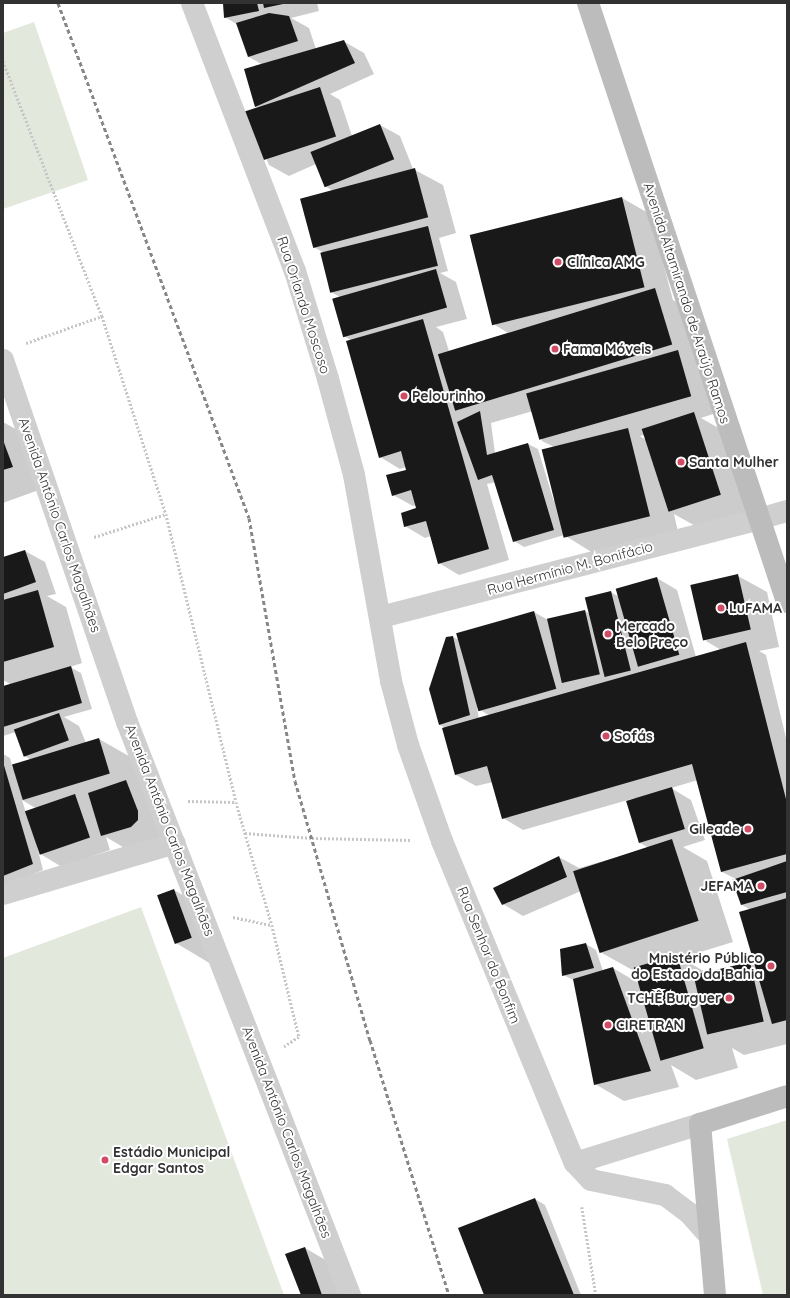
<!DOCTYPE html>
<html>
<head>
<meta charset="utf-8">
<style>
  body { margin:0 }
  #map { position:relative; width:790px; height:1298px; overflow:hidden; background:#fff; font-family:Quicksand,sans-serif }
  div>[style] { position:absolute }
  .green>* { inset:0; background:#e3e8dd }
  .shadow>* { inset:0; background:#0003 }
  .building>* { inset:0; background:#191919; transform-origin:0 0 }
  .path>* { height:2.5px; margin-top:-1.25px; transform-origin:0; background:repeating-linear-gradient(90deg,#c6c6c6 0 2px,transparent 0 4px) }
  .minor>* { height:22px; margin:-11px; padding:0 11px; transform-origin:11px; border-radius:11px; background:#cfcfcf }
  .tertiary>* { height:22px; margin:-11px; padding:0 11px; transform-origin:11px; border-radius:11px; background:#cfcfcf }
  .secondary>* { height:22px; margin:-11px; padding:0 11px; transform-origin:11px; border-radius:11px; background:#bcbcbc }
  .rail>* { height:3px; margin-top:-1.5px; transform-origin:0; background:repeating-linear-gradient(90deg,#878787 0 4px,transparent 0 7px) }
  .dots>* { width:11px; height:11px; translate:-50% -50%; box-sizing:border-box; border:2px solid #fff; border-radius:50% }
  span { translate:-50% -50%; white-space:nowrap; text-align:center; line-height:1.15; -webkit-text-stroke:4px #fff; paint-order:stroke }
  .poi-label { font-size:14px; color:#323232; font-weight:700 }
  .left { translate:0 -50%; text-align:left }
  .right { translate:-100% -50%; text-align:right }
  .street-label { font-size:14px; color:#323232 }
  .frame { position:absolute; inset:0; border:4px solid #323232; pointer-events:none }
</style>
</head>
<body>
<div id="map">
  <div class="green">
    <i style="clip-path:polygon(34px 22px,88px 180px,3px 209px,3px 33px)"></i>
    <i style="clip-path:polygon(141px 907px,284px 1295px,3px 1295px,3px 958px)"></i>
    <i style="clip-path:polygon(787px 1120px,787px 1295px,763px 1295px,727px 1139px)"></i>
  </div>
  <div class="shadow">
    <i style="clip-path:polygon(evenodd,224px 3px,317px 3px,319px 11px,291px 18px,309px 28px,316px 49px,343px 41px,364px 53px,374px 74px,330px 94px,340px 100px,352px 136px,380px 125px,400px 136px,413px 169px,443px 185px,456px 233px,439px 238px,448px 271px,440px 273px,456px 282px,467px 319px,436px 327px,443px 332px,449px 351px,508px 333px,495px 325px,622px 198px,650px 214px,673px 300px,683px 306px,719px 412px,701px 418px,729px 434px,756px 515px,706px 532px,674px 514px,678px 532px,593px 553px,564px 535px,524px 547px,514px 541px,496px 482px,487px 484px,509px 560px,459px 575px,439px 563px,431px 536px,425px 538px,405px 526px,418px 508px,417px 505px,413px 506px,393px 495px,407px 470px,406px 467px,400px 469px,380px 457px,352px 341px,344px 336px,334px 299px,340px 297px,331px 292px,324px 253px,314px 247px,333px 191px,325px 186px,316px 164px,289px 176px,269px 165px,249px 120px,265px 112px,256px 107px,245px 70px,263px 65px,249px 57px,238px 25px,225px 17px,224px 3px,533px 411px,542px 441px,554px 447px,554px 502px,538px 449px,528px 444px,495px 453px,491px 423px,533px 411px,224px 3px,644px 435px,646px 440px,640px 436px,644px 435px)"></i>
    <i style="clip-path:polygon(3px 422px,30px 437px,47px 487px,3px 503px)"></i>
    <i style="clip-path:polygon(evenodd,25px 551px,45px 562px,56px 594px,47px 596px,66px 607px,82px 663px,70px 667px,81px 673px,92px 709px,64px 717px,79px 726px,86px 743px,99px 739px,134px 759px,173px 832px,138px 856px,106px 837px,110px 850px,62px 867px,42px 855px,34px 835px,43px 870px,3px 886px,3px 754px,10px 758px,13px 769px,34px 762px,25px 756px,16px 732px,3px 736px,3px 687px,12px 685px,3px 680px,3px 558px,25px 551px,22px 800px,37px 809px,26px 813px,22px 800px)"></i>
    <i style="clip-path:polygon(evenodd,738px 576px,767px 592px,779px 647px,759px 651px,766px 655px,787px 742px,787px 1044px,744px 1055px,732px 1048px,738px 1068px,696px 1080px,671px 1065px,679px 1087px,624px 1101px,595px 1084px,574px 980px,563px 975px,561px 950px,586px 944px,596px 950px,603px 971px,613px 968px,640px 984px,636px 972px,600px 952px,581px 891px,523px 916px,503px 904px,559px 857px,579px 868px,649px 848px,640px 843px,627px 803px,635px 798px,523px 830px,503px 818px,493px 782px,476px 786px,456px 775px,446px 728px,440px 725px,453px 637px,459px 640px,534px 612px,548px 620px,585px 611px,590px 614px,611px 592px,619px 597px,657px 578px,677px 590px,696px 657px,721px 650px,706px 641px,738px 576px,477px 708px,490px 716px,479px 719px,477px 708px,738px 576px,698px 780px,722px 872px,736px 879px,742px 905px,751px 910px,757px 967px,750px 963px,707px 973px,681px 958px,733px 942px,707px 861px,683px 847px,705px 840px,691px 800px,671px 788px,698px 780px)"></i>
    <i style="clip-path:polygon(174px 890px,209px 910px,211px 964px,176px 943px)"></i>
    <i style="clip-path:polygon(535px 1199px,545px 1205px,581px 1295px,485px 1295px)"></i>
    <i style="clip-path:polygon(305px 1248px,341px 1269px,350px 1295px,302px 1295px)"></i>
  </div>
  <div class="building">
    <i style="clip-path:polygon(223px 3px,257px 3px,259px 11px,224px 18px)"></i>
    <i style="clip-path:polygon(263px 3px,283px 3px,283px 4px,264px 8px)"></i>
    <i style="clip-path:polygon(269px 13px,289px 16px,298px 41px,248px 57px,236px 23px)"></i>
    <i style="clip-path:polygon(344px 40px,355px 63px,255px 107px,244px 69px)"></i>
    <i style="left:320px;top:87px;width:52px;height:80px;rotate:72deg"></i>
    <i style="left:380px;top:124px;width:38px;height:75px;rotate:68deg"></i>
    <i style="left:415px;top:168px;width:51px;height:119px;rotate:75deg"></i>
    <i style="left:622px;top:197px;width:93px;height:157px;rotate:76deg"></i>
    <i style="left:428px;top:226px;width:41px;height:111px;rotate:76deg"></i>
    <i style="left:436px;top:269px;width:40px;height:108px;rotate:74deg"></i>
    <i style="left:655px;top:288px;width:59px;height:227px;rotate:73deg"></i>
    <i style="clip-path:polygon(423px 319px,489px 549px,438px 564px,426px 521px,404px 527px,401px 513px,416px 508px,411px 490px,392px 496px,386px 475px,406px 470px,401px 451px,379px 458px,346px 341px)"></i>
    <i style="left:678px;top:350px;width:48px;height:158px;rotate:74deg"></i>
    <i style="clip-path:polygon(480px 411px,487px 455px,528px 443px,554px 530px,513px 542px,492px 475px,478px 480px,457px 422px)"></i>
    <i style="left:694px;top:412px;width:87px;height:55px;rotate:72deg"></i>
    <i style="left:628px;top:428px;width:91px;height:89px;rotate:76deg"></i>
    <i style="clip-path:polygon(3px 440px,13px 467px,3px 470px)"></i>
    <i style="clip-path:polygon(25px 550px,36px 582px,3px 594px,3px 557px)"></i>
    <i style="left:738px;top:574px;width:57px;height:49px;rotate:77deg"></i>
    <i style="left:657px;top:577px;width:81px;height:43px;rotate:74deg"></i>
    <i style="clip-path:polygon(38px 590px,54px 647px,3px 662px,3px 600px)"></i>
    <i style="left:611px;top:591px;width:82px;height:27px;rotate:76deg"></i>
    <i style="left:585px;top:610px;width:66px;height:39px;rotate:77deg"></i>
    <i style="left:534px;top:611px;width:81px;height:81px;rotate:74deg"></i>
    <i style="clip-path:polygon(453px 636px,470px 715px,439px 725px,429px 689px,446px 637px)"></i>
    <i style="clip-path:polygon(746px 642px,787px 803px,787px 854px,721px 872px,692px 764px,502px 819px,487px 766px,455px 775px,442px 728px)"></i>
    <i style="clip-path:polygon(71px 666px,82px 703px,3px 727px,3px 686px)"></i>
    <i style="left:59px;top:713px;width:29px;height:48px;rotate:70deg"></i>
    <i style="left:99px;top:738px;width:37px;height:91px;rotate:73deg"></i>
    <i style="clip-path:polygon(3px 762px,33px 864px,3px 876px)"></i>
    <i style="clip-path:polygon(126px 780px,138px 811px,138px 820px,131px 827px,101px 836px,88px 793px)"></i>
    <i style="left:672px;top:787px;width:44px;height:48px;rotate:73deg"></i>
    <i style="left:75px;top:794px;width:46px;height:53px;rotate:71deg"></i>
    <i style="left:672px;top:839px;width:86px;height:104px;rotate:72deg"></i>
    <i style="clip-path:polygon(559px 856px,567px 877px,502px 905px,493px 888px)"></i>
    <i style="clip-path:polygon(787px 861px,787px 892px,741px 905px,732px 880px)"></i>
    <i style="left:174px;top:889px;width:52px;height:18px;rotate:70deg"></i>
    <i style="clip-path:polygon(787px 898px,787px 1020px,772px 1024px,739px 912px)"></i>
    <i style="clip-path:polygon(586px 943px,594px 968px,562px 976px,560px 949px)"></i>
    <i style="left:677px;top:955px;width:97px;height:45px;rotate:74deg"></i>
    <i style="left:750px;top:962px;width:61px;height:58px;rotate:77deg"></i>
    <i style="clip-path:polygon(613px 967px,651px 1071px,594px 1085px,573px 979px)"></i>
    <i style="clip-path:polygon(535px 1198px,574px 1295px,484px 1295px,458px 1228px)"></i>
    <i style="clip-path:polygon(305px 1247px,322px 1295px,301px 1295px,285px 1254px)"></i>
  </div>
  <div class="path">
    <i style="left:3px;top:61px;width:274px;rotate:68.8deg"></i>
    <i style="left:102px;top:316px;width:208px;rotate:72.1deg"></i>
    <i style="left:166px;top:514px;width:296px;rotate:76.3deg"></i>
    <i style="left:236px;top:802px;width:128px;rotate:73.7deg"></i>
    <i style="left:272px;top:925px;width:115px;rotate:76.4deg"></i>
    <i style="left:299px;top:1037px;width:18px;rotate:146deg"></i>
    <i style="left:26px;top:343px;width:81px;rotate:-19.6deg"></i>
    <i style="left:94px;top:537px;width:76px;rotate:-17.7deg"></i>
    <i style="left:188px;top:801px;width:48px;rotate:1.2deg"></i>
    <i style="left:245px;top:833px;width:67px;rotate:4.3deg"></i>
    <i style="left:312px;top:838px;width:99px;rotate:1.2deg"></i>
    <i style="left:233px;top:917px;width:40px;rotate:12deg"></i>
    <i style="left:582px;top:1207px;width:89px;rotate:81deg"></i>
  </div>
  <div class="minor">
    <i style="left:192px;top:3px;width:287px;rotate:69deg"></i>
    <i style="left:295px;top:271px;width:113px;rotate:73deg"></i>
    <i style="left:328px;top:379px;width:99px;rotate:74.8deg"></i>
    <i style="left:354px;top:475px;width:209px;rotate:79.8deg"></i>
    <i style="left:391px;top:681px;width:66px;rotate:75.1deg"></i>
    <i style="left:408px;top:745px;width:102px;rotate:70.5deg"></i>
    <i style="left:442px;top:841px;width:348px;rotate:67.6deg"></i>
    <i style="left:575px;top:1163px;width:23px;rotate:47deg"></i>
    <i style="left:591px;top:1180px;width:76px;rotate:11.5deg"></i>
    <i style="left:665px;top:1195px;width:30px;rotate:37deg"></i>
    <i style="left:689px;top:1213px;width:31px;rotate:48deg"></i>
    <i style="left:3px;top:360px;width:383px;rotate:71.1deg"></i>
    <i style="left:127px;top:722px;width:615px;rotate:68.74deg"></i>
    <i style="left:381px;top:617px;width:390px;rotate:-14.5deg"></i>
    <i style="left:3px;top:894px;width:179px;rotate:-16.5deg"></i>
    <i style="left:575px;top:1163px;width:131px;rotate:-17.3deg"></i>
  </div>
  <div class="tertiary">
    <i style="left:759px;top:519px;width:29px;rotate:-16deg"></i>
  </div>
  <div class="secondary">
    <i style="left:588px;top:3px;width:631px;rotate:71.62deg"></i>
    <i style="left:715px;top:1295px;width:172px;rotate:-95deg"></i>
    <i style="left:700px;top:1124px;width:91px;rotate:-17.8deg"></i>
  </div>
  <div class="rail">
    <i style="left:58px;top:3px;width:549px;rotate:69.65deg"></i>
    <i style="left:249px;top:518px;width:267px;rotate:80.1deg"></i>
    <i style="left:295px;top:781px;width:270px;rotate:73.9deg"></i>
    <i style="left:370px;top:1040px;width:267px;rotate:72.8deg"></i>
  </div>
  <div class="dots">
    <i style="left:558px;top:262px;background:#d24b64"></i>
    <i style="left:555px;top:349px;background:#d24b64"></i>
    <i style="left:404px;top:396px;background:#d24b64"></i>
    <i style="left:681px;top:462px;background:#d24b64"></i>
    <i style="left:721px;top:608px;background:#d24b64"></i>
    <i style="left:608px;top:634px;background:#d24b64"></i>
    <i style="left:606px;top:736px;background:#d24b64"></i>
    <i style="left:748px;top:829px;background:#d24b64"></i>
    <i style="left:761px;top:886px;background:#d24b64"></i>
    <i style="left:771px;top:966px;background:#d24b64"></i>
    <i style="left:729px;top:998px;background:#d24b64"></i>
    <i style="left:608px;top:1025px;background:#d24b64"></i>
    <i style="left:105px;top:1160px;background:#d24b64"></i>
  </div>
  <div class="poi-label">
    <span class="left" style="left:567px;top:262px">Clínica AMG</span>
    <span class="left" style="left:563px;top:349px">Fama Móveis</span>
    <span class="left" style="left:412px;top:396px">Pelourinho</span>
    <span class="left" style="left:689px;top:462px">Santa Mulher</span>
    <span class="left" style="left:729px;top:608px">LuFAMA</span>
    <span class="left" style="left:616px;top:634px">Mercado<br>Belo Preço</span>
    <span class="left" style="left:614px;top:736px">Sofás</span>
    <span class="right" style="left:740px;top:829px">Gileade</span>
    <span class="right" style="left:753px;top:886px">JEFAMA</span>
    <span class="right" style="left:763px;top:966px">Mnistério Público<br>do Estado da Bahia</span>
    <span class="right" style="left:721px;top:998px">TCHÊ Burguer</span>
    <span class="left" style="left:616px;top:1025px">CIRETRAN</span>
    <span class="left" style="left:113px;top:1160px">Estádio Municipal<br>Edgar Santos</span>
  </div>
  <div class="street-label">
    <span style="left:687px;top:303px;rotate:72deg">Avenida Altamirando de Araújo Ramos</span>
    <span style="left:304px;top:305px;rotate:72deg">Rua Orlando Moscoso</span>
    <span style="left:60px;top:525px;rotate:71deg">Avenida Antônio Carlos Magalhães</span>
    <span style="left:570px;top:568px;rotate:-15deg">Rua Hermínio M. Bonifácio</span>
    <span style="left:170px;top:830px;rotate:69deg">Avenida Antônio Carlos Magalhães</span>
    <span style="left:489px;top:955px;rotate:68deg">Rua Senhor do Bonfim</span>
    <span style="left:287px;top:1132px;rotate:69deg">Avenida Antônio Carlos Magalhães</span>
  </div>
  <div class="frame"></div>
</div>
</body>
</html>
